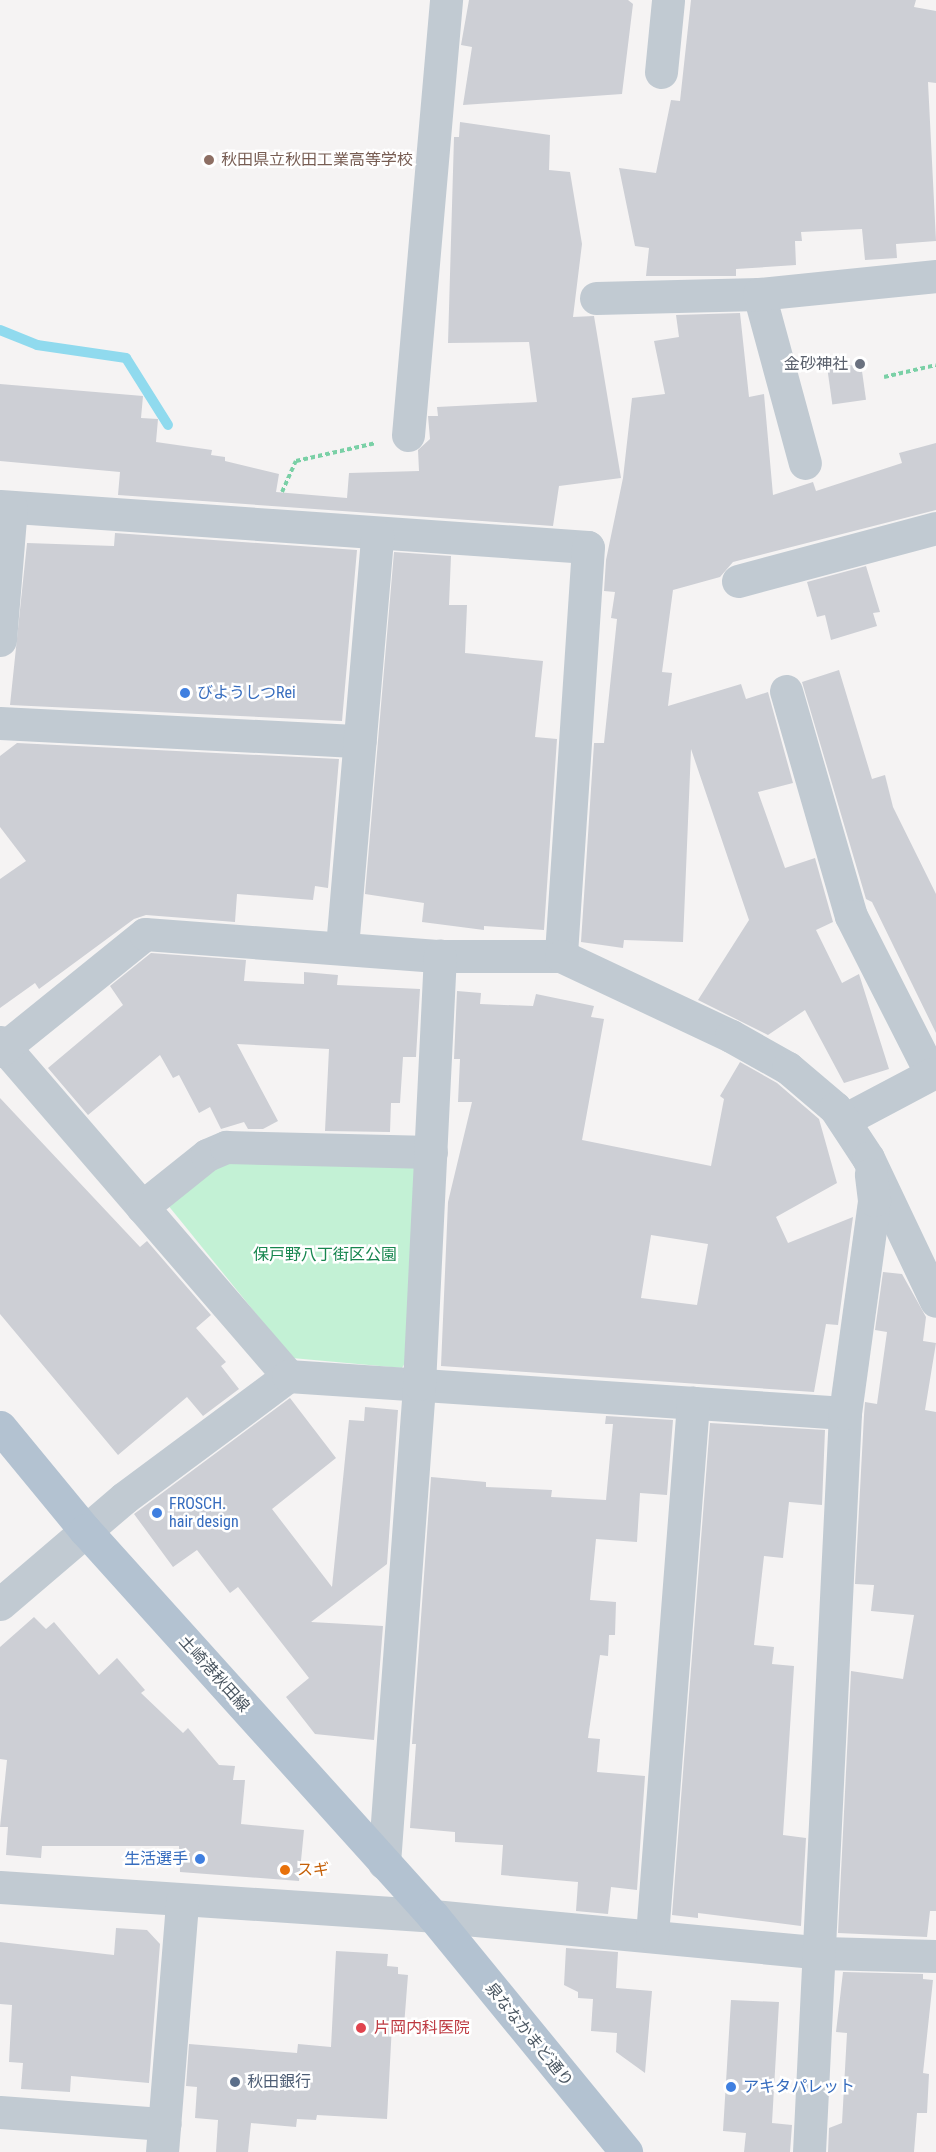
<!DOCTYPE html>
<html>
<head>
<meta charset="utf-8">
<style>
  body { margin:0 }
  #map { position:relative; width:936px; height:2152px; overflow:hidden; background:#f5f3f3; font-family:"Roboto Condensed","Noto Sans JP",sans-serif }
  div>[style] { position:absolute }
  .green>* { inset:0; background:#c3f1d5 }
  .stream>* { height:10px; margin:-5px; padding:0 5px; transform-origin:5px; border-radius:5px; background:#90daee }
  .building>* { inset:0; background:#cdcfd5; transform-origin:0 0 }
  .path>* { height:4px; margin-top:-2px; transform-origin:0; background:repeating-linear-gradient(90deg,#7ad0a6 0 4.5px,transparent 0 7.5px) }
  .minor>* { height:33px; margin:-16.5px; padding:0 16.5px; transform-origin:16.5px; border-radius:16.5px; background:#c1cad2 }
  .major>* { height:33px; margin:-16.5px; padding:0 16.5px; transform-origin:16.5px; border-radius:16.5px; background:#b3c2d1 }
  .dots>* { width:16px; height:16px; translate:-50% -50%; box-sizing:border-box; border:3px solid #fff; border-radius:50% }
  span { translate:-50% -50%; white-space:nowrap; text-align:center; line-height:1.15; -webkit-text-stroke:5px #fff; paint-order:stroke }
  .education-label { font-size:16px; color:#785e54 }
  .left { translate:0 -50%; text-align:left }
  .worship-label { font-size:16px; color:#5b616d }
  .right { translate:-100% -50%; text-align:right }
  .shop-label { font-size:16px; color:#366cbe }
  .park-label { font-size:16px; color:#17864f }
  .street-label { font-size:16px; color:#4a5661 }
  .food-label { font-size:16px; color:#c56008 }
  .health-label { font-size:16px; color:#be3a42 }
  .service-label { font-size:16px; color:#4e5e75 }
</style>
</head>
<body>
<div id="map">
  <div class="green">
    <i style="clip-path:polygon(216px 1164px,413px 1164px,421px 1172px,410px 1354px,402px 1368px,292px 1358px,167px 1204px)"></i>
  </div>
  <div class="stream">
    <i style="left:0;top:330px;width:40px;rotate:22deg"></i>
    <i style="left:37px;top:345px;width:90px;rotate:8.3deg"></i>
    <i style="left:126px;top:358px;width:79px;rotate:57.9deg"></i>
  </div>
  <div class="building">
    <i style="clip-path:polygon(469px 0,628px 0,633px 4px,622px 94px,463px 105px,472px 47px,461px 45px)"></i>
    <i style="clip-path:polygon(691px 0,916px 0,914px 7px,936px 11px,936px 83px,928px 82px,936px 241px,896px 244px,897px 258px,865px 260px,862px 229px,801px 232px,802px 241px,795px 241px,796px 265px,736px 269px,736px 276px,646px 276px,649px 248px,635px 246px,619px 168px,656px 173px,671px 100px,680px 101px)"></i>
    <i style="clip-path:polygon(460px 122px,550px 135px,549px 170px,570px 172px,582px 244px,573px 317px,594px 316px,621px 478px,559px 486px,553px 526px,118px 495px,120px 472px,0 461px,0 384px,143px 396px,141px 418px,158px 419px,156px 442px,212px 450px,211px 455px,225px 457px,225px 461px,279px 474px,276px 492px,347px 498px,349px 473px,419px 471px,418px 450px,430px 439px,428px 416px,438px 416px,437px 407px,537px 402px,529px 342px,448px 343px,454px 137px,459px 137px)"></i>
    <i style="clip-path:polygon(740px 313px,749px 397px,764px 394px,773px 495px,813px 482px,816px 491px,902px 463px,899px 453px,936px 443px,936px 510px,733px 562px,720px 577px,673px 590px,662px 672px,672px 673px,668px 706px,741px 684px,746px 699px,768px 692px,793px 783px,758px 792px,785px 868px,815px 858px,833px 922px,816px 930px,842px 983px,859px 974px,889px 1069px,844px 1083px,805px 1010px,768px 1035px,698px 1000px,749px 920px,691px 749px,683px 942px,624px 940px,623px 948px,581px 942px,594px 743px,604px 743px,617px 619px,611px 618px,615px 592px,604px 591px,606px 560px,623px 478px,632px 398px,665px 394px,654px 341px,679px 337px,676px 315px)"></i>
    <i style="left:861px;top:364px;width:36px;height:34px;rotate:82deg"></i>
    <i style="clip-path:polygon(115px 533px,357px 550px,342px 721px,10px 705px,27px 543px,114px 546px)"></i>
    <i style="clip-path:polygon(394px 552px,451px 556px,449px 605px,467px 605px,465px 653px,543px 661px,535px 737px,557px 739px,544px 930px,484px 926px,484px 930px,422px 922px,424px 903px,365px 894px)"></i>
    <i style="clip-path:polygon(866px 566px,880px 612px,873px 613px,877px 626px,831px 640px,825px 615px,817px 617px,807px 582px)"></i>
    <i style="clip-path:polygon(839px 670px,872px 779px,885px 775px,893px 807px,936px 894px,936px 1033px,872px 902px,866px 899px,802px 682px)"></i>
    <i style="clip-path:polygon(17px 743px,339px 759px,328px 888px,315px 886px,313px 900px,237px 894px,235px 922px,146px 915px,134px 919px,39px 989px,35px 983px,0 1008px,0 879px,26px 861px,0 827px,0 756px)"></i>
    <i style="clip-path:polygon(151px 953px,246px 960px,244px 981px,304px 984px,304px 972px,338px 975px,337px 985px,420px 989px,416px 1057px,403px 1057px,400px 1103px,391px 1103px,390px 1132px,325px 1131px,329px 1049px,237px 1044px,278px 1121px,263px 1129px,248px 1129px,244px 1122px,221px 1129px,210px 1107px,199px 1113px,179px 1075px,173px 1078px,160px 1055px,88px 1115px,48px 1068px,123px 1005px,110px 986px)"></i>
    <i style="clip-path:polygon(evenodd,457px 991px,481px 993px,480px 1004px,533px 1006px,536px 994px,594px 1006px,591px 1017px,604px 1019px,582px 1140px,711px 1166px,724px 1099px,720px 1096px,740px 1062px,777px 1083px,819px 1119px,837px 1183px,776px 1217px,788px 1243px,853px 1217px,838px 1325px,826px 1324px,814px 1392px,441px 1366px,448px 1202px,472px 1102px,458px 1102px,460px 1059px,454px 1059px,457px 991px,651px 1235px,708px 1244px,697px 1305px,641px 1298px,651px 1235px)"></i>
    <i style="clip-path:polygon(0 1098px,140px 1247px,147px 1241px,211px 1315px,196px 1328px,226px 1362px,221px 1366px,239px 1389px,203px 1416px,187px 1397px,118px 1455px,0 1314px)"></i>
    <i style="clip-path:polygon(883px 1272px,902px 1274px,926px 1317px,923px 1341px,936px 1343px,925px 1410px,936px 1412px,936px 1911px,930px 1911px,927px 1937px,838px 1933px,851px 1671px,903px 1679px,914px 1615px,871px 1611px,874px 1585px,855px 1584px,864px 1415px,865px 1402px,877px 1404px,887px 1332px,875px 1330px)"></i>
    <i style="clip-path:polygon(290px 1398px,336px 1458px,272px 1509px,332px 1587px,349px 1420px,364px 1421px,365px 1407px,398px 1410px,387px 1564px,311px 1622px,383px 1626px,374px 1740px,315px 1734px,286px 1697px,309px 1678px,238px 1587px,230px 1593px,197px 1550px,173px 1567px,134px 1514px)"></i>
    <i style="clip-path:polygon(606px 1416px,673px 1420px,667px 1495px,640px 1493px,637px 1542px,596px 1539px,590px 1600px,616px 1602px,615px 1635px,609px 1635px,608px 1656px,600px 1655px,588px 1738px,600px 1739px,597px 1772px,645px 1776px,637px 1890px,611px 1887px,608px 1914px,576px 1911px,578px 1882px,501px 1875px,503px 1845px,455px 1842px,455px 1832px,410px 1828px,416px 1744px,412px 1744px,431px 1477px,486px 1482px,486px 1487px,552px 1490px,551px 1497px,606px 1500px,613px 1424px,605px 1424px)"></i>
    <i style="clip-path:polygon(710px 1423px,825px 1430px,822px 1505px,789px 1502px,783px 1558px,764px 1556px,754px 1645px,774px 1647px,772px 1664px,794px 1666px,783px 1835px,806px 1838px,801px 1926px,698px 1913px,698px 1918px,672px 1915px)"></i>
    <i style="clip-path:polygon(34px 1617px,46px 1629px,54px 1622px,99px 1675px,117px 1658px,145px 1690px,141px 1693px,183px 1733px,188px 1728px,219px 1765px,235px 1766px,233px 1780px,245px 1780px,241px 1824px,304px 1830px,299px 1881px,180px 1872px,179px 1846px,42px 1846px,41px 1858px,6px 1855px,8px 1827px,0 1827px,7px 1760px,0 1759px,0 1647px)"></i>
    <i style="clip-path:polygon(116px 1928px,147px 1930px,160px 1944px,149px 2083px,71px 2076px,70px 2092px,21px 2089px,23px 2063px,9px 2062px,12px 2005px,0 2004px,0 1942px,114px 1955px)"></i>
    <i style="clip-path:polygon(566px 1948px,618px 1952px,616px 1988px,652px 1991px,645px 2073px,616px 2052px,617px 2033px,591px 2031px,593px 1999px,578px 1998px,578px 1992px,564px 1985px)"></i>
    <i style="clip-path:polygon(336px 1951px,388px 1954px,387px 1966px,398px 1967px,398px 1974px,408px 1975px,404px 2026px,392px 2025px,387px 2119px,317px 2115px,316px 2120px,297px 2119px,296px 2127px,251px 2123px,248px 2152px,216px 2152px,218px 2120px,195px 2118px,197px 2087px,186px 2086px,189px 2044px,297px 2053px,298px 2044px,331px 2047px)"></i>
    <i style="clip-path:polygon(843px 1972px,923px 1974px,923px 1979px,933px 1980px,923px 2073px,929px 2074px,927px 2113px,917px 2113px,914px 2152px,828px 2152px,829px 2128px,842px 2123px,847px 2033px,836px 2032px)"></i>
    <i style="clip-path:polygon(731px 2000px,779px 2002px,772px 2123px,792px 2125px,790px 2152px,744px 2152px,746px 2133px,723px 2131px)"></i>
  </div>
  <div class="path">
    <i style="left:884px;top:377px;width:53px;rotate:-13deg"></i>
    <i style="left:282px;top:492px;width:34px;rotate:-66deg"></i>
    <i style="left:296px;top:461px;width:82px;rotate:-12.7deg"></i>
  </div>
  <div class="minor">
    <i style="left:661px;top:72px;width:72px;rotate:-84.4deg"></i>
    <i style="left:759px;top:294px;width:175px;rotate:74.8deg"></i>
    <i style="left:596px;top:298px;width:163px;rotate:-1.4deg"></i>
    <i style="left:759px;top:294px;width:178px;rotate:-5.8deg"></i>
    <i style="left:408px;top:435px;width:437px;rotate:-85deg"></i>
    <i style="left:0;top:506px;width:589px;rotate:3.99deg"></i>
    <i style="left:588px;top:547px;width:410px;rotate:93.8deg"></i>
    <i style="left:738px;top:581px;width:205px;rotate:-15deg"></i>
    <i style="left:0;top:640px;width:133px;rotate:-85.3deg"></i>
    <i style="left:786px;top:691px;width:234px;rotate:73.9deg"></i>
    <i style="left:851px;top:916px;width:177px;rotate:63.1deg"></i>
    <i style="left:931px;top:1074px;width:98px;rotate:152.1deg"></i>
    <i style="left:0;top:723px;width:360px;rotate:2.9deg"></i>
    <i style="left:342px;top:947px;width:413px;rotate:-85.1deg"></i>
    <i style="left:0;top:1042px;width:441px;rotate:49.2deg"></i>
    <i style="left:0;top:1051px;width:186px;rotate:-38.9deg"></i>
    <i style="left:145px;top:934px;width:296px;rotate:4.3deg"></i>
    <i style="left:440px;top:956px;width:121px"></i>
    <i style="left:561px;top:956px;width:188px;rotate:25.2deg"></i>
    <i style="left:731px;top:1036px;width:65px;rotate:29.3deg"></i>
    <i style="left:788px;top:1068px;width:62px;rotate:40.4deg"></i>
    <i style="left:835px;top:1108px;width:60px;rotate:56.6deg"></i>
    <i style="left:868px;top:1158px;width:158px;rotate:64.6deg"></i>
    <i style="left:142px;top:1207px;width:83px;rotate:-38.7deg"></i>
    <i style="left:207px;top:1155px;width:21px;rotate:-23deg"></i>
    <i style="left:226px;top:1147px;width:205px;rotate:1.4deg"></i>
    <i style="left:0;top:1604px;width:163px;rotate:-40.5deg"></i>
    <i style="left:124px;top:1498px;width:204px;rotate:-36.6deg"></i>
    <i style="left:288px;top:1376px;width:558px;rotate:3.8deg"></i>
    <i style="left:384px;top:1863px;width:480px;rotate:-85.8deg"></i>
    <i style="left:419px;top:1384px;width:429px;rotate:-87.2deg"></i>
    <i style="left:0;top:1887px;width:434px;rotate:3.8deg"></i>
    <i style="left:433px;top:1916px;width:391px;rotate:5.4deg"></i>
    <i style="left:822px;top:1953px;width:114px;rotate:1.5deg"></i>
    <i style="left:652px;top:1935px;width:534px;rotate:-85.59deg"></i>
    <i style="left:0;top:2112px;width:165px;rotate:4.2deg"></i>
    <i style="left:162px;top:2152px;width:252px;rotate:-85.4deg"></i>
    <i style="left:809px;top:2152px;width:740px;rotate:-87.21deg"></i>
    <i style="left:845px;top:1413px;width:215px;rotate:-82.2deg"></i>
    <i style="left:874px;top:1200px;width:26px;rotate:-97deg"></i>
  </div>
  <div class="major">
    <i style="left:0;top:1427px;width:134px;rotate:50.5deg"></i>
    <i style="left:85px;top:1530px;width:520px;rotate:47.96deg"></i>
    <i style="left:433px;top:1916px;width:305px;rotate:50.7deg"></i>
  </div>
  <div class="dots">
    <i style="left:209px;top:160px;background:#8d6e63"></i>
    <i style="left:860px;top:364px;background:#6b7280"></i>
    <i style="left:185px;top:693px;background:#3f7fe0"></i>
    <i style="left:157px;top:1513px;background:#3f7fe0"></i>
    <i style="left:200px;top:1859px;background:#3f7fe0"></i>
    <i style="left:285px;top:1870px;background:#e8710a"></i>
    <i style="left:361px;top:2028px;background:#e0444e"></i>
    <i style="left:235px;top:2082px;background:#5c6f8a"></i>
    <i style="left:731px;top:2087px;background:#3f7fe0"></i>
  </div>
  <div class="education-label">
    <span class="left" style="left:221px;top:160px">秋田県立秋田工業高等学校</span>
  </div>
  <div class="worship-label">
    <span class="right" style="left:848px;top:364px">金砂神社</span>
  </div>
  <div class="shop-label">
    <span class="left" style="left:197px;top:693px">びようしつRei</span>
    <span class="left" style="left:169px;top:1513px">FROSCH.<br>hair design</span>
    <span class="right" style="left:188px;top:1859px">生活選手</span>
    <span class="left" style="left:743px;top:2087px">アキタパレット</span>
  </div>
  <div class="park-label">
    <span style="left:325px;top:1255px">保戸野八丁街区公園</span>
  </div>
  <div class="street-label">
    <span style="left:214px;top:1674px;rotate:48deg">土崎港秋田線</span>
    <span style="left:529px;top:2035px;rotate:51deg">泉ななかまど通り</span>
  </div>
  <div class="food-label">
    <span class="left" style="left:297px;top:1870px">スギ</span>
  </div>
  <div class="health-label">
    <span class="left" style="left:374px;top:2028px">片岡内科医院</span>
  </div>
  <div class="service-label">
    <span class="left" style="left:247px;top:2082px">秋田銀行</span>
  </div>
</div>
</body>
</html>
